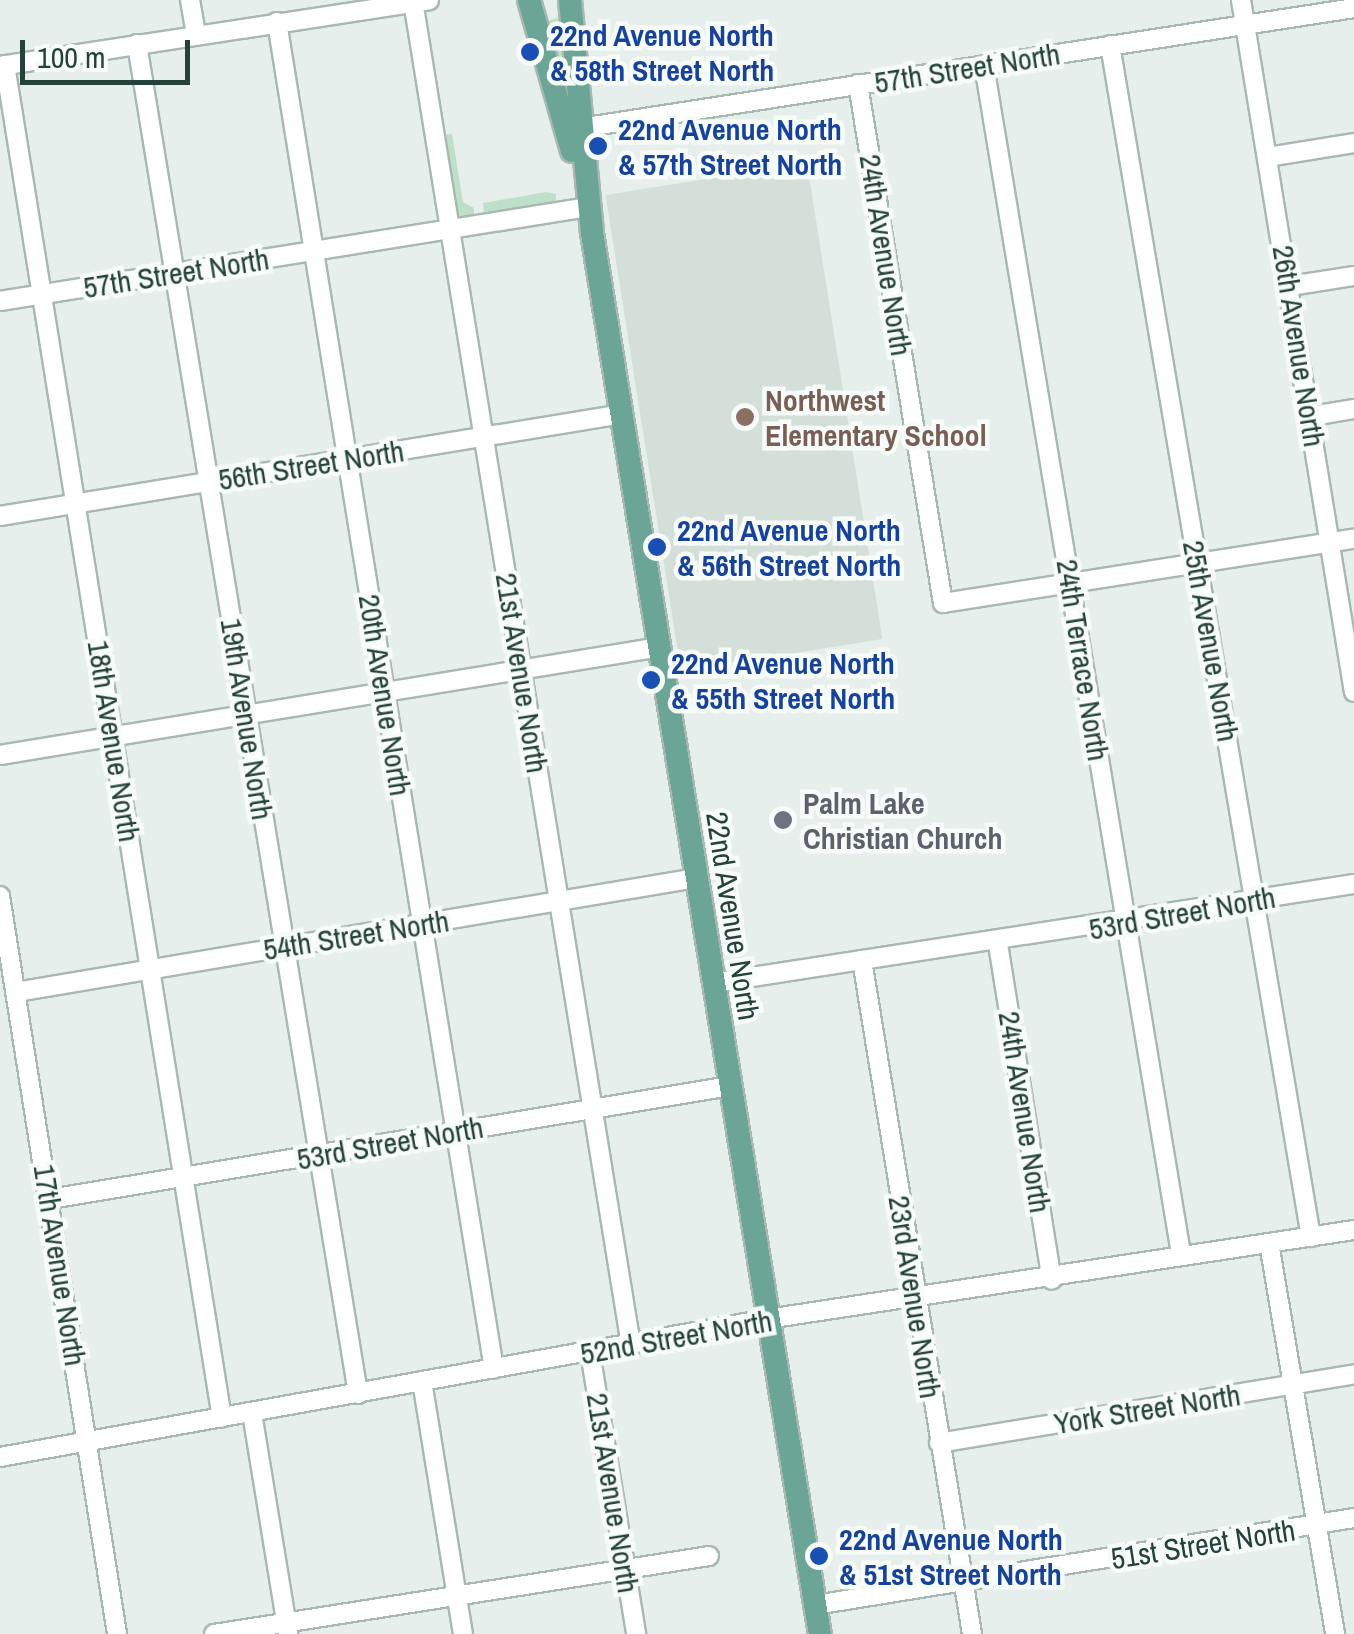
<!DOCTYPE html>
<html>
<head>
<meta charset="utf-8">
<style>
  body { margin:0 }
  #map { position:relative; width:1354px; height:1634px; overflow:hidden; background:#e6efeb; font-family:"Archivo Narrow",sans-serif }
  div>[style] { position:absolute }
  .built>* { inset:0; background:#d4dfda; transform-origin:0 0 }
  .green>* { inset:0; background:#bfe0c8 }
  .roads { filter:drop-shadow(2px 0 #a8b8b2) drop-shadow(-2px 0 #a8b8b2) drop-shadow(0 2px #a8b8b2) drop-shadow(0 -2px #a8b8b2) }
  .minor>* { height:18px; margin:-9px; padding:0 9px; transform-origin:9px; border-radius:9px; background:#fff }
  .major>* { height:22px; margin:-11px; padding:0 11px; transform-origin:11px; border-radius:11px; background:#6aa596 }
  .dots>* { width:28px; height:28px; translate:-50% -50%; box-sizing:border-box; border:5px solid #f7fbf9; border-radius:50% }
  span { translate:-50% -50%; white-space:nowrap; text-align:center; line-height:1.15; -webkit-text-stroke:9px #f7fbf9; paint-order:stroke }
  .transit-label { font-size:30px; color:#164399; font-weight:700 }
  .left { translate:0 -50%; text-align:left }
  .street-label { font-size:30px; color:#24423a }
  .education-label { font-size:30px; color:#785e54; font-weight:700 }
  .worship-label { font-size:30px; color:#5b616d; font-weight:700 }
  .scale { position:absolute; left:20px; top:40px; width:170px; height:45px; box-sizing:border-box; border:5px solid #24423a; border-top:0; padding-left:12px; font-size:30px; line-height:35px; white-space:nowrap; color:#24423a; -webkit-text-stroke:8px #f7fbf9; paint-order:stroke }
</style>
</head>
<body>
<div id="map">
  <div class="built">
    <i style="left:807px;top:163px;width:482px;height:204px;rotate:81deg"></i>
  </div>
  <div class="green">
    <i style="clip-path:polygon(556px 18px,561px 21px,570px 103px,546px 22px)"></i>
    <i style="clip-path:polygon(452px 134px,463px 202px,474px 208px,474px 219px,455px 215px,443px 135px)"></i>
    <i style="clip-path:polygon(546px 192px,556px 194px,556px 204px,484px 214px,483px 203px)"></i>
  </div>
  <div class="roads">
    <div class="minor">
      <i style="left:190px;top:0;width:36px;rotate:80deg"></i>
      <i style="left:1241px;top:0;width:701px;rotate:80.73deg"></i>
      <i style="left:413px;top:1px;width:1363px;rotate:80.79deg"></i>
      <i style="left:277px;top:22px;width:1364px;rotate:80.85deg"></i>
      <i style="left:137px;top:44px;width:1368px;rotate:80.7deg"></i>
      <i style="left:1110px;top:45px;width:1209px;rotate:80.43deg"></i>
      <i style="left:5px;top:65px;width:1370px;rotate:80.89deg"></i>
      <i style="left:984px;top:65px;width:1205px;rotate:80.59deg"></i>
      <i style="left:0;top:66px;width:434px;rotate:-8.7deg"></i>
      <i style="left:858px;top:84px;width:526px;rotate:80.7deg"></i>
      <i style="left:943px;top:603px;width:416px;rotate:-8.9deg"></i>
      <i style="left:580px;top:128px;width:783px;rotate:-8.81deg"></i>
      <i style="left:1268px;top:157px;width:87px;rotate:-9.2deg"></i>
      <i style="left:1290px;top:286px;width:65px;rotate:-8.9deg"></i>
      <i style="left:0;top:301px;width:595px;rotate:-9.08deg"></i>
      <i style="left:1312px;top:416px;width:43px;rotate:-9.5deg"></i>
      <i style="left:0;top:516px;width:630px;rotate:-9.31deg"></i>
      <i style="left:0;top:755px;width:669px;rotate:-9.29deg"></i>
      <i style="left:0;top:896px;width:747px;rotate:80.99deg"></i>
      <i style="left:998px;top:944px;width:340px;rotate:80.9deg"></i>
      <i style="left:862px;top:960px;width:683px;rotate:80.73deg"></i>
      <i style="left:713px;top:983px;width:649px;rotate:-8.78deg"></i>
      <i style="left:16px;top:992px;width:689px;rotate:-9.52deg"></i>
      <i style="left:50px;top:1199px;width:689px;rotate:-9.43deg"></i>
      <i style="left:1269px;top:1243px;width:397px;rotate:80.4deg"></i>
      <i style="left:590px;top:1352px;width:286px;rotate:80.7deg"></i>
      <i style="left:422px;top:1381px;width:256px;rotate:80.8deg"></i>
      <i style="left:252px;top:1413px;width:224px;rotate:80.7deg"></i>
      <i style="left:939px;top:1443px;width:421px;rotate:-9.4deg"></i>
      <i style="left:0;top:1457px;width:779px;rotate:-10.2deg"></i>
      <i style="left:767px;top:1319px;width:594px;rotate:-8.62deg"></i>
      <i style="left:815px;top:1605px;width:546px;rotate:-9.17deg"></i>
      <i style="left:214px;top:1634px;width:501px;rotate:-8.95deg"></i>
    </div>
    <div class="major">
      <i style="left:529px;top:0;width:157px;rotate:74.1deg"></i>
      <i style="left:570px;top:0;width:234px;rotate:84.6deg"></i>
      <i style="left:592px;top:233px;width:1419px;rotate:80.76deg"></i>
    </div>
  </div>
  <div class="dots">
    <i style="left:530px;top:52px;background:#1a4fb4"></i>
    <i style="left:598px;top:146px;background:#1a4fb4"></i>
    <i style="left:745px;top:417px;background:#8d6e63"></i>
    <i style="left:657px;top:547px;background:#1a4fb4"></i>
    <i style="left:651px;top:680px;background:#1a4fb4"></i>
    <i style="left:783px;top:820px;background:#6b7280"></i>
    <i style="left:819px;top:1556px;background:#1a4fb4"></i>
  </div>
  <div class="transit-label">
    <span class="left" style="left:550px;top:52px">22nd Avenue North<br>&amp; 58th Street North</span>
    <span class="left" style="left:618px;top:146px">22nd Avenue North<br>&amp; 57th Street North</span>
    <span class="left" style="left:677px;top:547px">22nd Avenue North<br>&amp; 56th Street North</span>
    <span class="left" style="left:671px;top:680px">22nd Avenue North<br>&amp; 55th Street North</span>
    <span class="left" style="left:839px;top:1556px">22nd Avenue North<br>&amp; 51st Street North</span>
  </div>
  <div class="street-label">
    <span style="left:967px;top:68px;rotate:-9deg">57th Street North</span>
    <span style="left:886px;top:255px;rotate:81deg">24th Avenue North</span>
    <span style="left:176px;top:273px;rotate:-9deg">57th Street North</span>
    <span style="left:1299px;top:346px;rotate:81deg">26th Avenue North</span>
    <span style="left:311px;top:465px;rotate:-9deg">56th Street North</span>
    <span style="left:1211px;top:641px;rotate:80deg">25th Avenue North</span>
    <span style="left:1083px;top:660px;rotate:81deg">24th Terrace North</span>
    <span style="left:522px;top:673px;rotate:81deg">21st Avenue North</span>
    <span style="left:385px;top:695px;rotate:81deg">20th Avenue North</span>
    <span style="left:247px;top:719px;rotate:81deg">19th Avenue North</span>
    <span style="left:114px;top:741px;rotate:81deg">18th Avenue North</span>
    <span style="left:1182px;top:913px;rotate:-10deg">53rd Street North</span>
    <span style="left:733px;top:916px;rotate:81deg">22nd Avenue North</span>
    <span style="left:356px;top:935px;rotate:-9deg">54th Street North</span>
    <span style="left:1025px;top:1112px;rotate:81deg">24th Avenue North</span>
    <span style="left:390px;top:1143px;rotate:-10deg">53rd Street North</span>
    <span style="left:60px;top:1265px;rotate:81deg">17th Avenue North</span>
    <span style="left:915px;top:1297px;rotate:81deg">23rd Avenue North</span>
    <span style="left:676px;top:1337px;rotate:-10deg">52nd Street North</span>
    <span style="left:1147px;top:1409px;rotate:-9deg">York Street North</span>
    <span style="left:613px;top:1493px;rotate:81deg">21st Avenue North</span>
    <span style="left:1203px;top:1544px;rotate:-9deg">51st Street North</span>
  </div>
  <div class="education-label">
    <span class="left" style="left:765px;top:417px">Northwest<br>Elementary School</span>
  </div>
  <div class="worship-label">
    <span class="left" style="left:803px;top:820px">Palm Lake<br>Christian Church</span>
  </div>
  <div class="scale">100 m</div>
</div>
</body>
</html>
